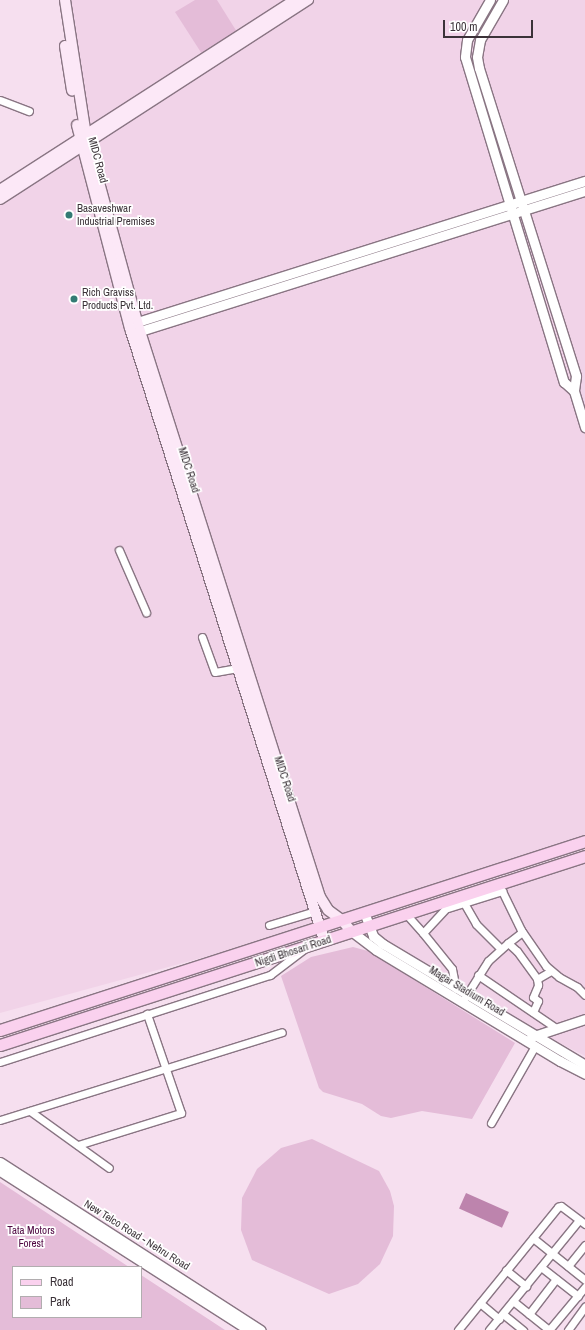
<!DOCTYPE html>
<html>
<head>
<meta charset="utf-8">
<style>
  body { margin:0 }
  #map { position:relative; width:585px; height:1330px; overflow:hidden; background:#f6dfef; font-family:"Archivo Narrow",sans-serif }
  div>[style] { position:absolute }
  .built>* { inset:0; background:#f1d3e8 }
  .green>* { inset:0; background:#e4bcd8 }
  .water>* { inset:0; background:#bd84ad; transform-origin:0 0 }
  .roads { filter:drop-shadow(1px 0 #897583) drop-shadow(-1px 0 #897583) drop-shadow(0 1px #897583) drop-shadow(0 -1px #897583) }
  .minor>* { height:7px; margin:-3.5px; padding:0 3.5px; transform-origin:3.5px; border-radius:3.5px; background:#fff }
  .tertiary>* { height:9px; margin:-4.5px; padding:0 4.5px; transform-origin:4.5px; border-radius:4.5px; background:#fff }
  .secondary>* { height:10px; margin:-5px; padding:0 5px; transform-origin:5px; border-radius:5px; background:#fce8f7 }
  .primary>* { height:11px; margin:-5.5px; padding:0 5.5px; transform-origin:5.5px; border-radius:5.5px; background:#fad1ee }
  .dots>* { width:11px; height:11px; translate:-50% -50%; box-sizing:border-box; border:2px solid #fff; border-radius:50% }
  span { translate:-50% -50%; white-space:nowrap; text-align:center; line-height:1.15; -webkit-text-stroke:3.5px #fff; paint-order:stroke }
  .street-label { font-size:11px; color:#3b3238 }
  .poi-label { font-size:11px; color:#3b3238 }
  .left { translate:0 -50%; text-align:left }
  .park-label { font-size:11px; color:#4f0842 }
  .legend { position:absolute; left:12px; top:1266px; width:130px; height:52px; box-sizing:border-box; background:#fff; border:1px solid #b1adaf; margin:0; padding:5px 7px; list-style:none; font-size:12px; color:#3b3238 }
  .legend li { display:flex; align-items:center; gap:8px; height:20px }
  .legend b { width:20px; border:1px solid #b1adaf }
  .scale { position:absolute; left:443px; top:20px; width:90px; height:18px; box-sizing:border-box; border:2px solid #3b3238; border-top:0; padding-left:5px; font-size:12px; line-height:14px; white-space:nowrap; color:#3b3238; -webkit-text-stroke:3px #fff; paint-order:stroke }
</style>
</head>
<body>
<div id="map">
  <div class="built">
    <i style="clip-path:polygon(68px 0,286px 0,87px 129px)"></i>
    <i style="clip-path:polygon(308px 0,585px 0,585px 840px,344px 919px,0 1013px,0 201px)"></i>
    <i style="clip-path:polygon(585px 859px,585px 1056px,515px 1020px,368px 929px)"></i>
  </div>
  <div class="green">
    <i style="clip-path:polygon(195px 0,217px 0,237px 32px,202px 54px,175px 12px)"></i>
    <i style="clip-path:polygon(353px 947px,368px 951px,515px 1043px,472px 1119px,422px 1111px,391px 1118px,381px 1116px,362px 1104px,323px 1092px,319px 1088px,281px 976px,311px 957px)"></i>
    <i style="clip-path:polygon(312px 1139px,379px 1171px,390px 1191px,394px 1206px,393px 1236px,380px 1264px,358px 1284px,329px 1294px,252px 1260px,241px 1230px,242px 1198px,257px 1169px,281px 1148px)"></i>
    <i style="clip-path:polygon(0 1182px,129px 1267px,13px 1267px,13px 1317px,141px 1317px,141px 1275px,225px 1330px,0 1330px)"></i>
  </div>
  <div class="water">
    <i style="left:466px;top:1193px;width:47px;height:17px;rotate:24deg"></i>
  </div>
  <div class="roads">
    <div class="minor">
      <i style="left:0;top:100px;width:31px;rotate:21deg"></i>
      <i style="left:119px;top:550px;width:68px;rotate:66.5deg"></i>
      <i style="left:202px;top:637px;width:37px;rotate:70deg"></i>
      <i style="left:215px;top:672px;width:23px;rotate:-10deg"></i>
      <i style="left:464px;top:903px;width:24px;rotate:60deg"></i>
      <i style="left:476px;top:924px;width:35px;rotate:45deg"></i>
      <i style="left:449px;top:905px;width:38px;rotate:133deg"></i>
      <i style="left:423px;top:933px;width:46px;rotate:51.1deg"></i>
      <i style="left:452px;top:969px;width:20px;rotate:79deg"></i>
      <i style="left:448px;top:908px;width:57px;rotate:-17.5deg"></i>
      <i style="left:502px;top:891px;width:43px;rotate:64deg"></i>
      <i style="left:521px;top:930px;width:44px;rotate:55.2deg"></i>
      <i style="left:546px;top:966px;width:17px;rotate:40deg"></i>
      <i style="left:559px;top:977px;width:21px;rotate:29deg"></i>
      <i style="left:577px;top:987px;width:11px;rotate:45deg"></i>
      <i style="left:406px;top:914px;width:25px;rotate:48deg"></i>
      <i style="left:269px;top:925px;width:48px;rotate:-16.9deg"></i>
      <i style="left:508px;top:943px;width:18px;rotate:-38deg"></i>
      <i style="left:478px;top:975px;width:94px;rotate:34.2deg"></i>
      <i style="left:464px;top:999px;width:45px;rotate:-57.7deg"></i>
      <i style="left:488px;top:961px;width:27px;rotate:-42deg"></i>
      <i style="left:508px;top:943px;width:12px;rotate:42deg"></i>
      <i style="left:517px;top:951px;width:34px;rotate:54deg"></i>
      <i style="left:537px;top:979px;width:16px;rotate:-30deg"></i>
      <i style="left:533px;top:1012px;width:12px;rotate:-66deg"></i>
      <i style="left:538px;top:1001px;width:6px;rotate:-141deg"></i>
      <i style="left:533px;top:997px;width:13px;rotate:-67deg"></i>
      <i style="left:538px;top:985px;width:6px;rotate:-99deg"></i>
      <i style="left:0;top:1062px;width:284px;rotate:-17.9deg"></i>
      <i style="left:270px;top:975px;width:43px;rotate:-37.4deg"></i>
      <i style="left:30px;top:1111px;width:97px;rotate:35.8deg"></i>
      <i style="left:0;top:1120px;width:295px;rotate:-17.3deg"></i>
      <i style="left:491px;top:1123px;width:89px;rotate:-60.3deg"></i>
      <i style="left:78px;top:1145px;width:108px;rotate:-17.3deg"></i>
      <i style="left:181px;top:1113px;width:105px;rotate:-109deg"></i>
      <i style="left:533px;top:1238px;width:67px;rotate:38.9deg"></i>
      <i style="left:568px;top:1266px;width:27px;rotate:-51deg"></i>
      <i style="left:541px;top:1267px;width:47px;rotate:38.1deg"></i>
      <i style="left:506px;top:1270px;width:26px;rotate:39deg"></i>
      <i style="left:513px;top:1301px;width:46px;rotate:38.9deg"></i>
      <i style="left:480px;top:1303px;width:25px;rotate:40deg"></i>
      <i style="left:503px;top:1314px;width:26px;rotate:39deg"></i>
      <i style="left:529px;top:1314px;width:44px;rotate:-52.4deg"></i>
      <i style="left:458px;top:1330px;width:159px;rotate:-50.9deg"></i>
      <i style="left:558px;top:1207px;width:3px;rotate:-18deg"></i>
      <i style="left:561px;top:1206px;width:30px;rotate:37deg"></i>
      <i style="left:489px;top:1330px;width:142px;rotate:-50.7deg"></i>
      <i style="left:549px;top:1330px;width:56px;rotate:-50.1deg"></i>
      <i style="left:568px;top:1330px;width:29px;rotate:-54deg"></i>
    </div>
    <div class="tertiary">
      <i style="left:490px;top:0;width:46px;rotate:119.9deg"></i>
      <i style="left:467px;top:40px;width:17px;rotate:97deg"></i>
      <i style="left:465px;top:57px;width:340px;rotate:73.1deg"></i>
      <i style="left:564px;top:382px;width:13px;rotate:42deg"></i>
      <i style="left:503px;top:0;width:46px;rotate:119.9deg"></i>
      <i style="left:480px;top:40px;width:17px;rotate:100deg"></i>
      <i style="left:477px;top:57px;width:11px;rotate:80deg"></i>
      <i style="left:479px;top:68px;width:323px;rotate:72.5deg"></i>
      <i style="left:576px;top:376px;width:15px;rotate:98deg"></i>
      <i style="left:574px;top:391px;width:38px;rotate:73deg"></i>
      <i style="left:131px;top:324px;width:476px;rotate:-17.5deg"></i>
      <i style="left:134px;top:333px;width:473px;rotate:-17.5deg"></i>
      <i style="left:364px;top:912px;width:26px;rotate:69deg"></i>
      <i style="left:373px;top:936px;width:13px;rotate:39deg"></i>
      <i style="left:383px;top:944px;width:235px;rotate:30.9deg"></i>
      <i style="left:351px;top:931px;width:31px;rotate:37deg"></i>
      <i style="left:376px;top:950px;width:215px;rotate:31.1deg"></i>
      <i style="left:560px;top:1061px;width:28px;rotate:27deg"></i>
      <i style="left:531px;top:1037px;width:57px;rotate:-18.4deg"></i>
      <i style="left:0;top:1162px;width:310px;rotate:32.8deg"></i>
      <i style="left:0;top:1171px;width:295px;rotate:32.6deg"></i>
    </div>
    <div class="secondary">
      <i style="left:65px;top:0;width:137px;rotate:81.2deg"></i>
      <i style="left:86px;top:135px;width:194px;rotate:74.7deg"></i>
      <i style="left:137px;top:322px;width:603px;rotate:72.35deg"></i>
      <i style="left:320px;top:897px;width:15px;rotate:58deg"></i>
      <i style="left:328px;top:910px;width:17px;rotate:36deg"></i>
      <i style="left:342px;top:920px;width:14px;rotate:51deg"></i>
      <i style="left:65px;top:46px;width:45px;rotate:81deg"></i>
      <i style="left:77px;top:125px;width:210px;rotate:75.4deg"></i>
      <i style="left:130px;top:328px;width:642px;rotate:72.41deg"></i>
      <i style="left:0;top:190px;width:351px;rotate:-32.8deg"></i>
      <i style="left:0;top:199px;width:367px;rotate:-32.9deg"></i>
    </div>
    <div class="primary">
      <i style="left:0;top:1030px;width:615px;rotate:-17.9deg"></i>
      <i style="left:0;top:1045px;width:615px;rotate:-17.9deg"></i>
    </div>
  </div>
  <div class="dots">
    <i style="left:69px;top:215px;background:#337b74"></i>
    <i style="left:74px;top:299px;background:#337b74"></i>
  </div>
  <div class="street-label">
    <span style="left:98px;top:160px;rotate:75deg">MIDC Road</span>
    <span style="left:189px;top:470px;rotate:72deg">MIDC Road</span>
    <span style="left:285px;top:779px;rotate:72deg">MIDC Road</span>
    <span style="left:293px;top:951px;rotate:-18deg">Nigdi Bhosari Road</span>
    <span style="left:467px;top:991px;rotate:31deg">Magar Stadium Road</span>
    <span style="left:137px;top:1235px;rotate:32deg">New Telco Road - Nehru Road</span>
  </div>
  <div class="poi-label">
    <span class="left" style="left:77px;top:215px">Basaveshwar<br>Industrial Premises</span>
    <span class="left" style="left:82px;top:299px">Rich Graviss<br>Products Pvt. Ltd.</span>
  </div>
  <div class="park-label">
    <span style="left:31px;top:1237px">Tata Motors<br>Forest</span>
  </div>
  <ul class="legend">
  <li><b style="height:5px;background:#fad1ee"></b>Road</li>
  <li><b style="height:11px;background:#e4bcd8"></b>Park</li>
  </ul>
  <div class="scale">100 m</div>
</div>
</body>
</html>
